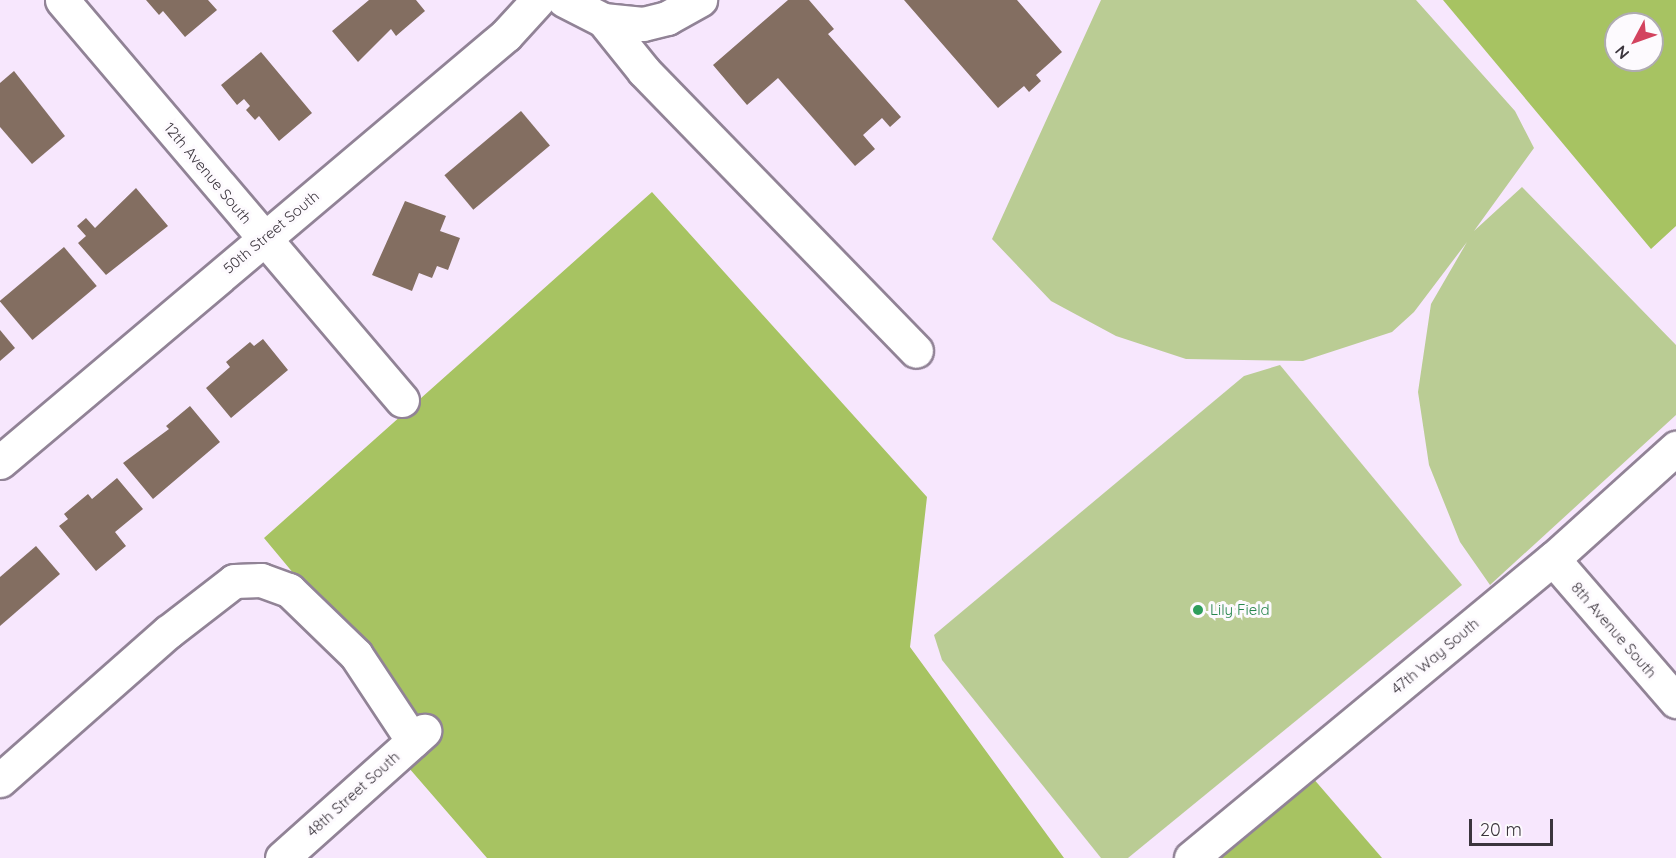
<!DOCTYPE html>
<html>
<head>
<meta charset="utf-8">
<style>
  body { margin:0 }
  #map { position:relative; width:1676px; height:858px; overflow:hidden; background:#f7e7fd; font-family:Quicksand,sans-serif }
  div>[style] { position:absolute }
  .green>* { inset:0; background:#bacc94 }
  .forest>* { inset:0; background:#a7c362 }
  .building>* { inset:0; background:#836e61; transform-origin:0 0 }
  .roads { filter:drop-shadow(2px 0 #918396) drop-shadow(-2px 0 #918396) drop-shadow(0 2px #918396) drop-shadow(0 -2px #918396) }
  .minor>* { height:33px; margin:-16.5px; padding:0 16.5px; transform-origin:16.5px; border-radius:16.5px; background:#fff }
  .dots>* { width:16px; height:16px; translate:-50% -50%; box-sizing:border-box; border:3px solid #fdfafe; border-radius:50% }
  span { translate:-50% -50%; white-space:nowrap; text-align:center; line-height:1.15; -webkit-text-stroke:6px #fdfafe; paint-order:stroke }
  .street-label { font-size:15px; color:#3b353d }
  .leisure-label { font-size:15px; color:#27864d }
  .left { translate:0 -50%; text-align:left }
  .north { position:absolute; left:1604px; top:12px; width:60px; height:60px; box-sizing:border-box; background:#fdfafe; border:2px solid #afabb1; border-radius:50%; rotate:229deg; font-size:16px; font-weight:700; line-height:24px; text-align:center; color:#3b353d }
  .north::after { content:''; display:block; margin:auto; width:21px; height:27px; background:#d3435f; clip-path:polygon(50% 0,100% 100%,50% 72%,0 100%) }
  .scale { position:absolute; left:1469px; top:819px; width:84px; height:27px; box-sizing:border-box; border:3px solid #3b353d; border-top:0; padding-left:8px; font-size:18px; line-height:21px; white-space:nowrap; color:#3b353d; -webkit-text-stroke:4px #fdfafe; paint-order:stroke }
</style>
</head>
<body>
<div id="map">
  <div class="green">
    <i style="clip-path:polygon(1101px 0,1416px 0,1515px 111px,1534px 148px,1474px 231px,1522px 187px,1676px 345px,1676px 415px,1490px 585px,1460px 542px,1429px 465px,1418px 392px,1431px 304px,1467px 242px,1414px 312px,1392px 332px,1303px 361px,1186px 359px,1116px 336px,1051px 301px,992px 239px)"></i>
    <i style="clip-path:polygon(1280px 365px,1462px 585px,1128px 858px,1101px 858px,942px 660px,934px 635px,1244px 376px)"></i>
  </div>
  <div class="forest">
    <i style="clip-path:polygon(evenodd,1443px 0,1676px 0,1676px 226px,1651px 249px,1443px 0,1616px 24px,1652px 24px,1652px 60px,1616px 60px,1616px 24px)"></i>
    <i style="clip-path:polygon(652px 192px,927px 497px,910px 647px,1064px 858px,487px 858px,402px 760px,424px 730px,264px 538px)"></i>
    <i style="clip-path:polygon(1312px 777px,1382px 858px,1199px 858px)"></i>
  </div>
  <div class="building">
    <i style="clip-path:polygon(146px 0,208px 0,217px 10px,185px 37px,163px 11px,159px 15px)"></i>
    <i style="clip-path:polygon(369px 0,416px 0,425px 11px,396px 36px,391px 29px,358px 62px,332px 31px)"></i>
    <i style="clip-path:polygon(788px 0,809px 0,834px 29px,828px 34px,901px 117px,890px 127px,882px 118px,863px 135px,875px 149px,855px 166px,778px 78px,747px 105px,713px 65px)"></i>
    <i style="clip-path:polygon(904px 0,1017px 0,1062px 52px,1036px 75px,1041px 81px,1029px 92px,1024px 86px,998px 108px)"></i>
    <i style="clip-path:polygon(261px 52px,312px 113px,279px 141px,259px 116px,255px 120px,246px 110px,250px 106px,244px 99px,237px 105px,221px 85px)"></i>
    <i style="clip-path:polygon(14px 71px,65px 136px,32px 164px,0 127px,0 83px)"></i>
    <i style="left:521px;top:111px;width:45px;height:100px;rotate:50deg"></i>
    <i style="clip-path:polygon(136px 188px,168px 226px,106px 275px,78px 243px,86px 236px,77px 226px,86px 218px,95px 228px)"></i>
    <i style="clip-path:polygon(405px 201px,446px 216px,440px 231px,460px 238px,448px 270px,437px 266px,432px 278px,419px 273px,412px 291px,372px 275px)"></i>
    <i style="left:64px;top:247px;width:51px;height:84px;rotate:50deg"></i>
    <i style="clip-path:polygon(0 330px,15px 348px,0 361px)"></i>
    <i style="clip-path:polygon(263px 339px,288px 370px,231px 418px,206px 388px,230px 367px,226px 362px,250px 342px,254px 346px)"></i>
    <i style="clip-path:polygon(190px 406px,220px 442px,153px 499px,123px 463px,169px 429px,166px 426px)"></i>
    <i style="clip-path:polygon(117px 478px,143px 509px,115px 532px,126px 546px,96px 571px,59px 526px,68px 519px,64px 514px,88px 494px,92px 499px)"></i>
    <i style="clip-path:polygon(36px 546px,60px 574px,0 626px,0 577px)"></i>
  </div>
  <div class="roads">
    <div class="minor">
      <i style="left:62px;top:0;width:525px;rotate:49.64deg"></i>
      <i style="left:564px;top:0;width:44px;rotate:27.1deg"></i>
      <i style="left:603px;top:20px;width:40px;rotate:5.7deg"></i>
      <i style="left:643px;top:24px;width:25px;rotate:-14deg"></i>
      <i style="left:667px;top:18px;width:38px;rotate:-29deg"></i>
      <i style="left:603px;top:20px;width:65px;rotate:51.2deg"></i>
      <i style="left:644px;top:71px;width:390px;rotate:45.8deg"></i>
      <i style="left:0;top:462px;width:662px;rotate:-40.16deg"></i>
      <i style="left:506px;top:35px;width:47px;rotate:-47.6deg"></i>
      <i style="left:1553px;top:559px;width:188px;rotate:49.1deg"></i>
      <i style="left:0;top:780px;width:224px;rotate:-41.4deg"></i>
      <i style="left:168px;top:632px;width:83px;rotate:-37.7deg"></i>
      <i style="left:234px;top:581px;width:27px;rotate:-2deg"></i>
      <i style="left:261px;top:580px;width:30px;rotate:20deg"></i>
      <i style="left:289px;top:590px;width:93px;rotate:44.1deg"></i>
      <i style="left:356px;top:655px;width:103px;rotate:56.5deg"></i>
      <i style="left:282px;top:858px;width:191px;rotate:-41.8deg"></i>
      <i style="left:1191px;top:858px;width:470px;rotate:-39.6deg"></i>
      <i style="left:1553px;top:559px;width:166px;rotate:-42.1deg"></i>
    </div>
  </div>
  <div class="dots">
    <i style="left:1198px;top:610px;background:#2e9e5b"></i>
  </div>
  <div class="street-label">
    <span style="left:208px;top:173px;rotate:50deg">12th Avenue South</span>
    <span style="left:271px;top:232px;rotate:-40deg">50th Street South</span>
    <span style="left:1614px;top:630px;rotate:49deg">8th Avenue South</span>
    <span style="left:1435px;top:656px;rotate:-40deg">47th Way South</span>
    <span style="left:353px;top:794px;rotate:-42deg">48th Street South</span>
  </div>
  <div class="leisure-label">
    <span class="left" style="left:1210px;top:610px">Lily Field</span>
  </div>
  <div class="north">N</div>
  <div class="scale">20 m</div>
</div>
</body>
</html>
